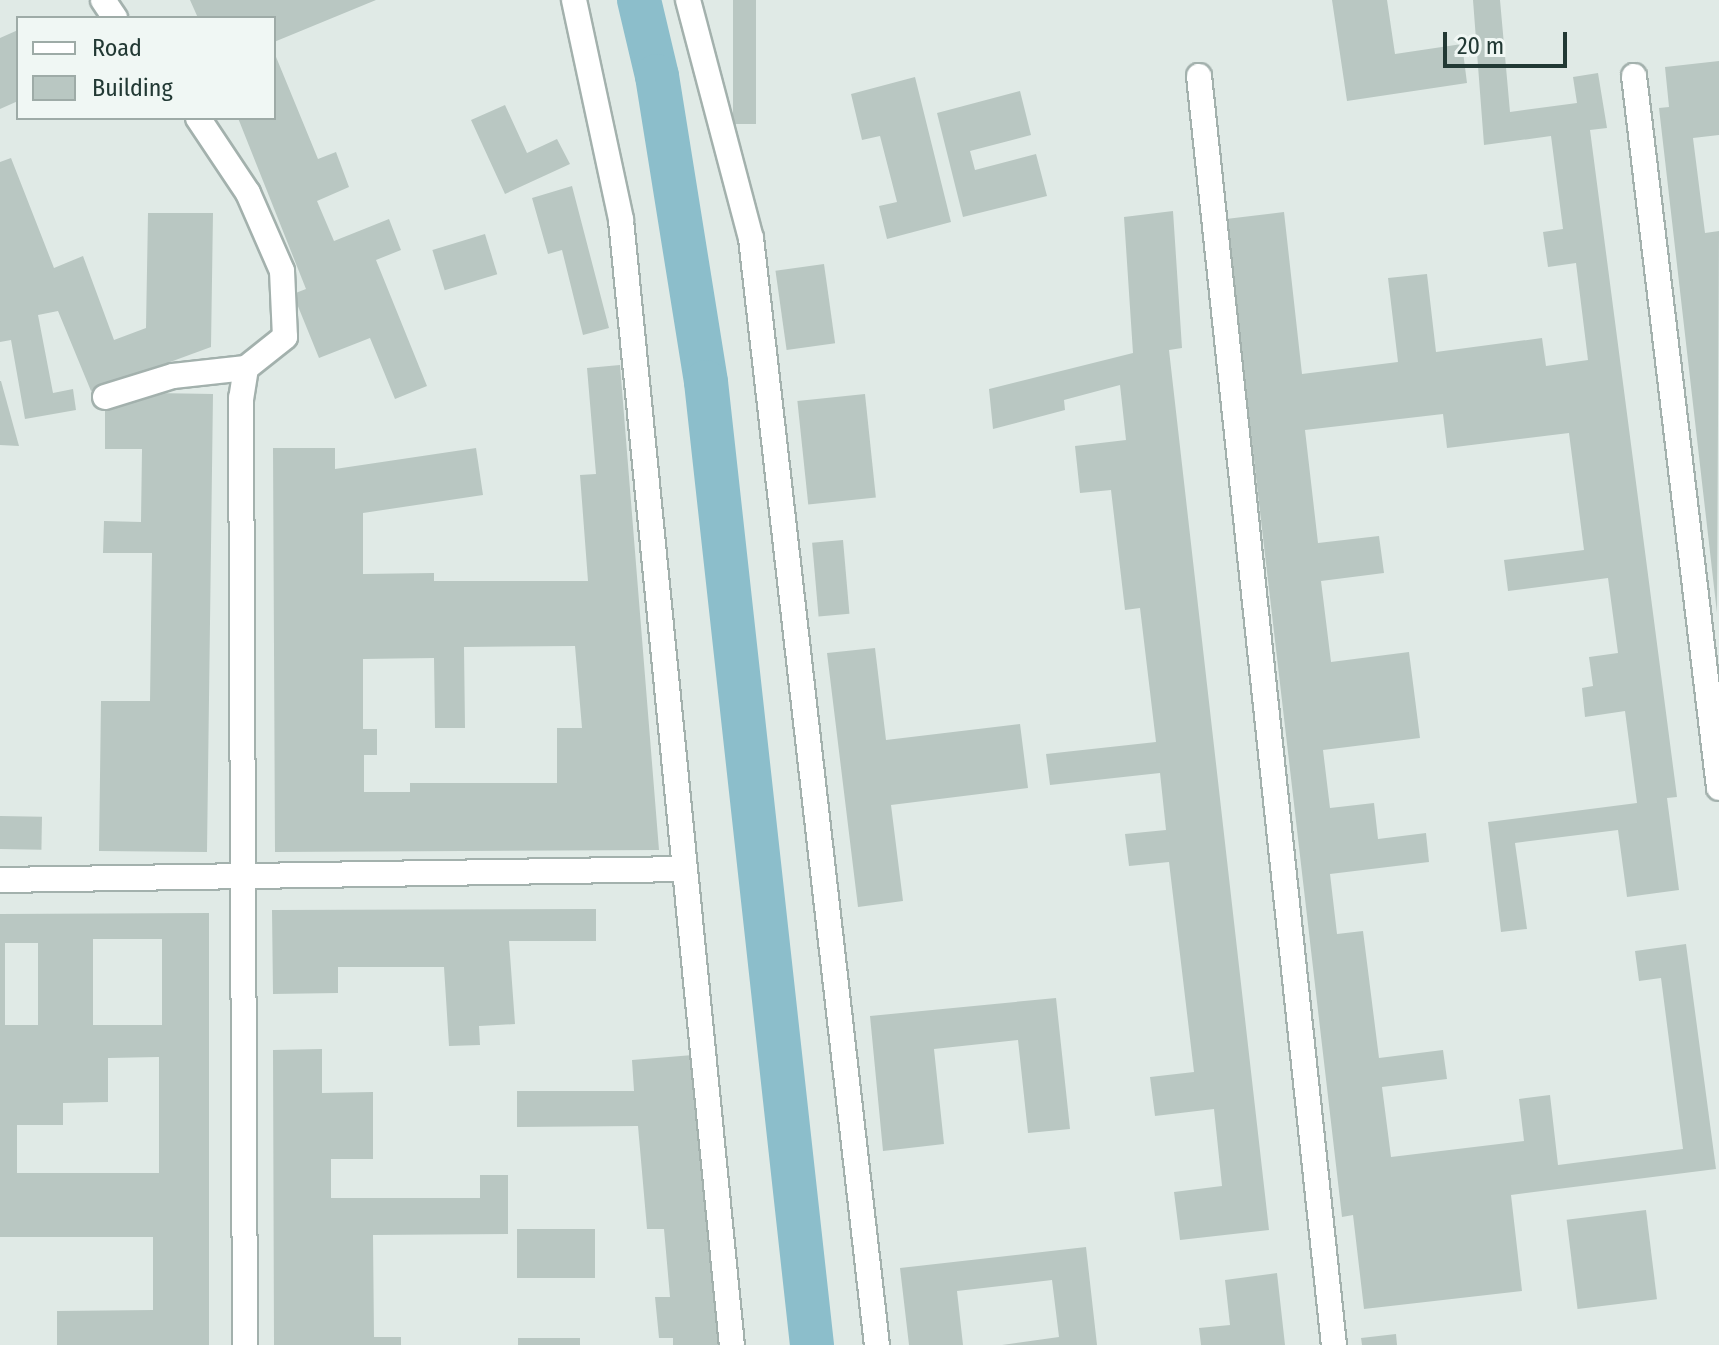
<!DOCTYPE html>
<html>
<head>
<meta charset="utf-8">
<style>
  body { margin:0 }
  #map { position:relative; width:1719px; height:1345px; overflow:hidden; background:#e0eae6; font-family:"Fira Sans Condensed",sans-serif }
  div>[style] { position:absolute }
  .canal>* { height:44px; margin:-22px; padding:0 22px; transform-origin:22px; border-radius:22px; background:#8cbecb }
  .building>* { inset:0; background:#b9c7c2; transform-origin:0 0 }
  .roads { filter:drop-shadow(2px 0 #a3b1ad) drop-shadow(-2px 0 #a3b1ad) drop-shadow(0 2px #a3b1ad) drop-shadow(0 -2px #a3b1ad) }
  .minor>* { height:24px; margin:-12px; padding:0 12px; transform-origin:12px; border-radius:12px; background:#fff }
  span { translate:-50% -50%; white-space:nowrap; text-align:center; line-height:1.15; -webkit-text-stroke:7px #f0f7f4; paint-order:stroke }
  .legend { position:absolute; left:16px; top:16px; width:260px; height:104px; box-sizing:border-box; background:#f0f7f4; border:2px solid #9eaba7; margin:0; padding:10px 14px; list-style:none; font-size:24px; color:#223934 }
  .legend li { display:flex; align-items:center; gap:16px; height:40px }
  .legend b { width:40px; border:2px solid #9eaba7 }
  .scale { position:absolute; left:1443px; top:32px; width:124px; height:36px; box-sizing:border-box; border:4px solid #223934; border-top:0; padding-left:10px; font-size:24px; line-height:28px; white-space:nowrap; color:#223934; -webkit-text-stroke:6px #f0f7f4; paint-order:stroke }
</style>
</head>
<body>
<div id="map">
  <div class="canal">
    <i style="left:639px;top:0;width:78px;rotate:76.7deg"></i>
    <i style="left:657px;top:76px;width:310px;rotate:80.9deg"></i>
    <i style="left:706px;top:382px;width:969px;rotate:83.72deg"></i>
  </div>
  <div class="building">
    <i style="clip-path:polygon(190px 0,376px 0,274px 42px,274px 18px,198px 18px)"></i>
    <i style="left:733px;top:0;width:23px;height:124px"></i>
    <i style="clip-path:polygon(1332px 0,1387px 0,1395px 54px,1462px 44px,1467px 83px,1347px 101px)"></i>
    <i style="clip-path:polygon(1473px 0,1500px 0,1510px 112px,1577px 103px,1573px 77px,1598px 73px,1607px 128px,1590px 130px,1677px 797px,1667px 798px,1679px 890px,1627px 897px,1618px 830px,1515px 843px,1527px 929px,1501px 932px,1488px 822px,1637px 803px,1625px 711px,1585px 717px,1582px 688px,1593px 686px,1589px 657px,1618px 653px,1608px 578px,1508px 591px,1504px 560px,1584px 550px,1569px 433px,1447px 448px,1443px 414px,1305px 430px,1318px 543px,1379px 536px,1384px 573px,1321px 581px,1331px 662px,1409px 652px,1420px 738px,1323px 750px,1330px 808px,1374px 803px,1378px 839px,1426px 833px,1429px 862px,1330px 874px,1337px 934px,1363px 931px,1379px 1058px,1443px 1050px,1447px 1079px,1382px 1087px,1391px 1157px,1524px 1141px,1519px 1099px,1550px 1095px,1558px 1165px,1683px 1149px,1661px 978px,1639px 981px,1635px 951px,1686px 944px,1716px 1169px,1511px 1195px,1522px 1291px,1364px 1309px,1353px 1215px,1342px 1217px,1226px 219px,1284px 212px,1302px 374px,1398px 362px,1388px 278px,1427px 274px,1436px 352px,1542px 338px,1546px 366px,1588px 360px,1576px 263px,1548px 267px,1543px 232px,1563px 229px,1551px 136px,1484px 145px)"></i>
    <i style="clip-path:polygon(18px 30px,18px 101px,0 109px,0 38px)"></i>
    <i style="clip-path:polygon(274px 52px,318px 159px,336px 152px,349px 187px,317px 201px,334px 241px,389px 219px,401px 250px,376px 260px,427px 386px,395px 399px,370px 338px,319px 358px,293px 294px,306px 289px,238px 118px,274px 118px)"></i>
    <i style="clip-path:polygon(1719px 61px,1719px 135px,1693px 138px,1705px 233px,1719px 231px,1717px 613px,1659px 108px,1669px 107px,1665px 67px)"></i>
    <i style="clip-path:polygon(915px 77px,951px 222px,887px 239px,879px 206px,897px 202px,880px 136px,862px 140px,851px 94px)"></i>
    <i style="clip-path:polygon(1020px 91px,1031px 135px,970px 151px,975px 170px,1036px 154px,1047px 196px,963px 217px,937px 113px)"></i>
    <i style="clip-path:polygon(505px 105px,527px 153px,557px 139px,570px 164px,505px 194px,471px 120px)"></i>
    <i style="clip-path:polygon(11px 158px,54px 268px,83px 256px,114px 340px,146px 328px,148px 213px,213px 213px,211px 347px,91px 391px,58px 311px,38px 315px,53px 393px,73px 389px,76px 410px,25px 419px,11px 340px,0 342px,0 162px)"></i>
    <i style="clip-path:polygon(572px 186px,609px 328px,583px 335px,562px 250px,548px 254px,532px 198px)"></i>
    <i style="clip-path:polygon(1173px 211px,1182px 348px,1169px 350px,1269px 1230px,1180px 1240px,1174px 1192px,1222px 1186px,1214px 1109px,1155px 1116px,1150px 1077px,1194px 1072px,1169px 862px,1129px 866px,1125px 834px,1166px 830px,1160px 773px,1050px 785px,1046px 754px,1156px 742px,1140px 608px,1125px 610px,1111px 490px,1080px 493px,1075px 446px,1126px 440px,1120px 385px,1064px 400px,1065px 410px,993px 429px,989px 389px,1133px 353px,1124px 217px)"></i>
    <i style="left:485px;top:234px;width:42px;height:55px;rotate:73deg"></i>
    <i style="left:824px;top:264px;width:80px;height:49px;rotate:82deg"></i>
    <i style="clip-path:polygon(evenodd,620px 365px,659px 850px,275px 852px,273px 448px,335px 448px,335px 469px,476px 448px,483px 495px,363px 513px,363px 574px,434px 573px,434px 581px,588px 581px,580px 475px,596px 474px,587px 368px,620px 365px,575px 646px,582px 728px,557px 728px,557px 783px,410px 783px,410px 792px,364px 792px,364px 755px,377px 755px,377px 729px,363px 729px,363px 659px,434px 658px,435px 728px,465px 728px,464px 647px,575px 646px)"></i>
    <i style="clip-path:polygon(0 381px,1px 381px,19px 446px,0 445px)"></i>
    <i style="clip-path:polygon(155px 393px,213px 394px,207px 852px,99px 851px,101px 701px,150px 701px,152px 553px,103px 553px,104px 521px,141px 522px,142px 449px,105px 449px,105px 407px)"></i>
    <i style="left:865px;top:394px;width:104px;height:68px;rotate:84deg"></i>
    <i style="left:843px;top:540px;width:74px;height:31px;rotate:85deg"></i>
    <i style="clip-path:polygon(875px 648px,886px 740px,1020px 724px,1028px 788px,891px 805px,903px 901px,858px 907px,827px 653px)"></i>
    <i style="left:0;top:816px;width:42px;height:33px;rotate:1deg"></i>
    <i style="clip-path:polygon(596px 909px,596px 941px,509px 941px,515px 1024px,479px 1026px,480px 1045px,449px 1046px,444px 967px,338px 967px,338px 993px,273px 994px,272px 910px)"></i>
    <i style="clip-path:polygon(evenodd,209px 913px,209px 1345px,57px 1345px,57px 1311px,153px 1310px,153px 1237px,0 1237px,0 914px,209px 913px,93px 939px,162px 939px,162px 1025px,93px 1025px,93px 939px,209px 913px,5px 943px,38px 943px,38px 1025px,5px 1025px,5px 943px,209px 913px,159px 1057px,159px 1173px,17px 1173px,17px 1125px,63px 1125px,63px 1103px,108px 1102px,108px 1058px,159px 1057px)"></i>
    <i style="clip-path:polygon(1056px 998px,1070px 1129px,1028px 1133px,1018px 1040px,934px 1049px,944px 1144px,883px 1151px,870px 1016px)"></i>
    <i style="clip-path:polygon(322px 1049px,322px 1093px,373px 1092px,373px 1159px,331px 1159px,331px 1198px,480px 1198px,480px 1175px,508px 1175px,508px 1234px,373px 1235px,374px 1337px,401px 1337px,401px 1345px,274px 1345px,273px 1050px)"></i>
    <i style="clip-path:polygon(693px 1055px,718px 1345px,673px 1345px,673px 1338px,659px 1338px,655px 1297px,670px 1297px,664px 1229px,647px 1229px,638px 1126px,517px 1127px,517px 1091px,634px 1091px,632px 1060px)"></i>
    <i style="left:1646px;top:1210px;width:90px;height:80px;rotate:83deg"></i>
    <i style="left:595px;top:1229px;width:49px;height:78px;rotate:90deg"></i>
    <i style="clip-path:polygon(1086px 1247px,1097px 1345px,1002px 1345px,1059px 1337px,1052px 1280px,957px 1291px,963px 1345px,909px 1345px,900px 1268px)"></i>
    <i style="clip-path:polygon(1277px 1273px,1285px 1345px,1201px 1345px,1199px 1328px,1230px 1325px,1225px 1280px)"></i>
    <i style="clip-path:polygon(1396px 1334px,1397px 1345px,1362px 1345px,1361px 1338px)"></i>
    <i style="left:518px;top:1338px;width:62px;height:7px"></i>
  </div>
  <div class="roads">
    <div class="minor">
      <i style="left:103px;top:0;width:22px;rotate:56deg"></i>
      <i style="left:574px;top:0;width:225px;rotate:77.9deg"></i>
      <i style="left:621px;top:220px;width:1130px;rotate:84.37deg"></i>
      <i style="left:688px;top:0;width:246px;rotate:75.2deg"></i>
      <i style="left:751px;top:238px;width:1114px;rotate:83.51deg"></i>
      <i style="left:1199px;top:76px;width:1276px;rotate:83.93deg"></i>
      <i style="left:1634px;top:76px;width:717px;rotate:83.19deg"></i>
      <i style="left:198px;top:118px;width:90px;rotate:56.3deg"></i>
      <i style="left:248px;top:193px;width:85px;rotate:66.4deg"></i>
      <i style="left:282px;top:271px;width:66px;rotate:87.4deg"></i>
      <i style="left:285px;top:337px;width:50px;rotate:141.5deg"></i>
      <i style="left:246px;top:368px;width:30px;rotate:99deg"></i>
      <i style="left:241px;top:398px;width:947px;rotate:89.76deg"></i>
      <i style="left:105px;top:397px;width:71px;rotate:-17.2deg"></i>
      <i style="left:173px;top:376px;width:73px;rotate:-6.3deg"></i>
      <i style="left:0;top:880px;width:684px;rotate:-0.92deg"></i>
    </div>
  </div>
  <ul class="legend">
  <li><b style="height:10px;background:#fff"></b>Road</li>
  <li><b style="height:22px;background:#b9c7c2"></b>Building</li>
  </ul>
  <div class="scale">20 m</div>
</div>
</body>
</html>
